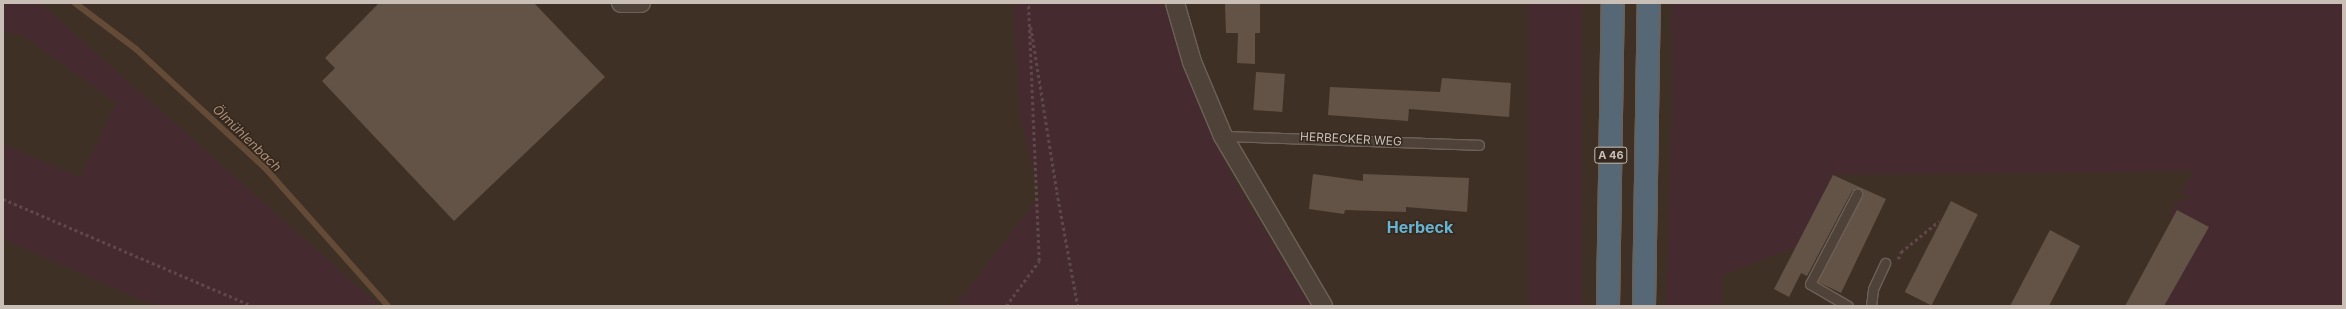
<!DOCTYPE html>
<html>
<head>
<meta charset="utf-8">
<style>
  body { margin:0 }
  #map { position:relative; width:2346px; height:309px; overflow:hidden; background:#3f3025; font-family:Inter,sans-serif }
  div>[style] { position:absolute }
  .green>* { inset:0; background:#452b2f; transform-origin:0 0 }
  .stream>* { height:6px; margin:-3px; padding:0 3px; transform-origin:3px; border-radius:3px; background:#644b37 }
  .building>* { inset:0; background:#635346; transform-origin:0 0 }
  .path>* { height:2.5px; margin-top:-1.25px; transform-origin:0; background:repeating-linear-gradient(90deg,#5f4849 0 3px,transparent 0 6px) }
  .roads { filter:drop-shadow(1px 0 #6c6157) drop-shadow(-1px 0 #6c6157) drop-shadow(0 1px #6c6157) drop-shadow(0 -1px #6c6157) }
  .service>* { height:9px; margin:-4.5px; padding:0 4.5px; transform-origin:4.5px; border-radius:4.5px; background:#4f4339 }
  .minor>* { height:18px; margin:-9px; padding:0 9px; transform-origin:9px; border-radius:9px; background:#4f4339 }
  .motorway>* { height:22px; margin:-11px; padding:0 11px; transform-origin:11px; border-radius:11px; background:#566775 }
  span { translate:-50% -50%; white-space:nowrap; text-align:center; line-height:1.15; -webkit-text-stroke:3px #34281e; paint-order:stroke }
  .shield-label span { padding:1px 3px; background:#34281e; border:1px solid; border-radius:3px; -webkit-text-stroke-width:0 }
  .shield-label { font-size:11px; color:#c9bfb6; font-weight:700 }
  .street-label { font-size:12px; color:#c9bfb6 }
  .water-label { font-size:13px; color:#ac8d76; font-style:italic }
  .district-label { font-size:16px; color:#67b4d3; font-weight:700 }
  .frame { position:absolute; inset:0; border:4px solid #c9bfb6; pointer-events:none }
</style>
</head>
<body>
<div id="map">
  <div class="green">
    <i style="clip-path:polygon(3px 3px,40px 3px,380px 306px,154px 306px,3px 239px,3px 144px,80px 177px,116px 103px,22px 35px,3px 32px)"></i>
    <i style="clip-path:polygon(1013px 3px,1167px 3px,1189px 78px,1233px 178px,1311px 306px,955px 306px,1040px 195px,1021px 122px)"></i>
    <i style="left:1528px;top:3px;width:54px;height:303px"></i>
    <i style="clip-path:polygon(1671px 3px,2343px 3px,2343px 306px,2164px 306px,2209px 227px,2177px 210px,2173px 219px,2169px 217px,2178px 199px,2184px 202px,2187px 196px,2181px 192px,2194px 171px,1833px 175px,1796px 247px,1722px 275px,1722px 306px,1666px 306px,1673px 83px)"></i>
  </div>
  <div class="stream">
    <i style="left:75px;top:3px;width:76px;rotate:37deg"></i>
    <i style="left:136px;top:49px;width:177px;rotate:42.7deg"></i>
    <i style="left:266px;top:169px;width:183px;rotate:48.3deg"></i>
  </div>
  <div class="building">
    <i style="clip-path:polygon(379px 3px,534px 3px,605px 77px,454px 221px,322px 81px,335px 68px,325px 58px)"></i>
    <i style="clip-path:polygon(1225px 3px,1260px 3px,1260px 33px,1255px 33px,1255px 64px,1237px 63px,1238px 33px,1226px 33px)"></i>
    <i style="left:1256px;top:72px;width:29px;height:38px;rotate:4deg"></i>
    <i style="clip-path:polygon(1442px 78px,1511px 83px,1509px 117px,1409px 109px,1408px 121px,1328px 115px,1330px 87px,1440px 92px)"></i>
    <i style="clip-path:polygon(1313px 174px,1363px 181px,1363px 174px,1469px 178px,1467px 212px,1406px 207px,1406px 212px,1345px 210px,1344px 214px,1309px 209px)"></i>
    <i style="clip-path:polygon(1833px 175px,1886px 199px,1841px 293px,1818px 282px,1862px 197px,1862px 191px,1857px 188px,1852px 191px,1807px 276px,1801px 273px,1789px 297px,1774px 289px)"></i>
    <i style="left:1951px;top:201px;width:30px;height:102px;rotate:27deg"></i>
    <i style="clip-path:polygon(2177px 210px,2209px 227px,2164px 306px,2125px 306px)"></i>
    <i style="clip-path:polygon(2050px 230px,2080px 246px,2049px 306px,2010px 306px)"></i>
  </div>
  <div class="path">
    <i style="left:1031px;top:27px;width:167px;rotate:81deg"></i>
    <i style="left:1057px;top:192px;width:116px;rotate:79.6deg"></i>
    <i style="left:3px;top:199px;width:272px;rotate:23.2deg"></i>
    <i style="left:1898px;top:259px;width:8px;rotate:-67deg"></i>
    <i style="left:1901px;top:252px;width:49px;rotate:-39.2deg"></i>
    <i style="left:1006px;top:306px;width:56px;rotate:-53.7deg"></i>
    <i style="left:1039px;top:261px;width:258px;rotate:-92.4deg"></i>
  </div>
  <div class="roads">
    <div class="service">
      <i style="left:1223px;top:136px;width:256px;rotate:2deg"></i>
      <i style="left:1848px;top:306px;width:44px;rotate:-149.9deg"></i>
      <i style="left:1810px;top:284px;width:102px;rotate:-62.4deg"></i>
      <i style="left:1871px;top:306px;width:17px;rotate:-83deg"></i>
      <i style="left:1873px;top:289px;width:29px;rotate:-65deg"></i>
    </div>
    <div class="minor">
      <i style="left:621px;top:3px;width:20px"></i>
      <i style="left:1175px;top:3px;width:61px;rotate:73.9deg"></i>
      <i style="left:1192px;top:62px;width:80px;rotate:67.3deg"></i>
      <i style="left:1223px;top:136px;width:197px;rotate:59.5deg"></i>
    </div>
    <div class="motorway">
      <i style="left:1608px;top:306px;width:303px;rotate:-89.1deg"></i>
      <i style="left:1644px;top:306px;width:303px;rotate:-89.1deg"></i>
    </div>
  </div>
  <div class="shield-label">
    <span style="left:1611px;top:155px">A 46</span>
  </div>
  <div class="street-label">
    <span style="left:1351px;top:139px;rotate:3deg">HERBECKER WEG</span>
  </div>
  <div class="water-label">
    <span style="left:247px;top:138px;rotate:44deg">Ölmühlenbach</span>
  </div>
  <div class="district-label">
    <span style="left:1420px;top:227px">Herbeck</span>
  </div>
  <div class="frame"></div>
</div>
</body>
</html>
